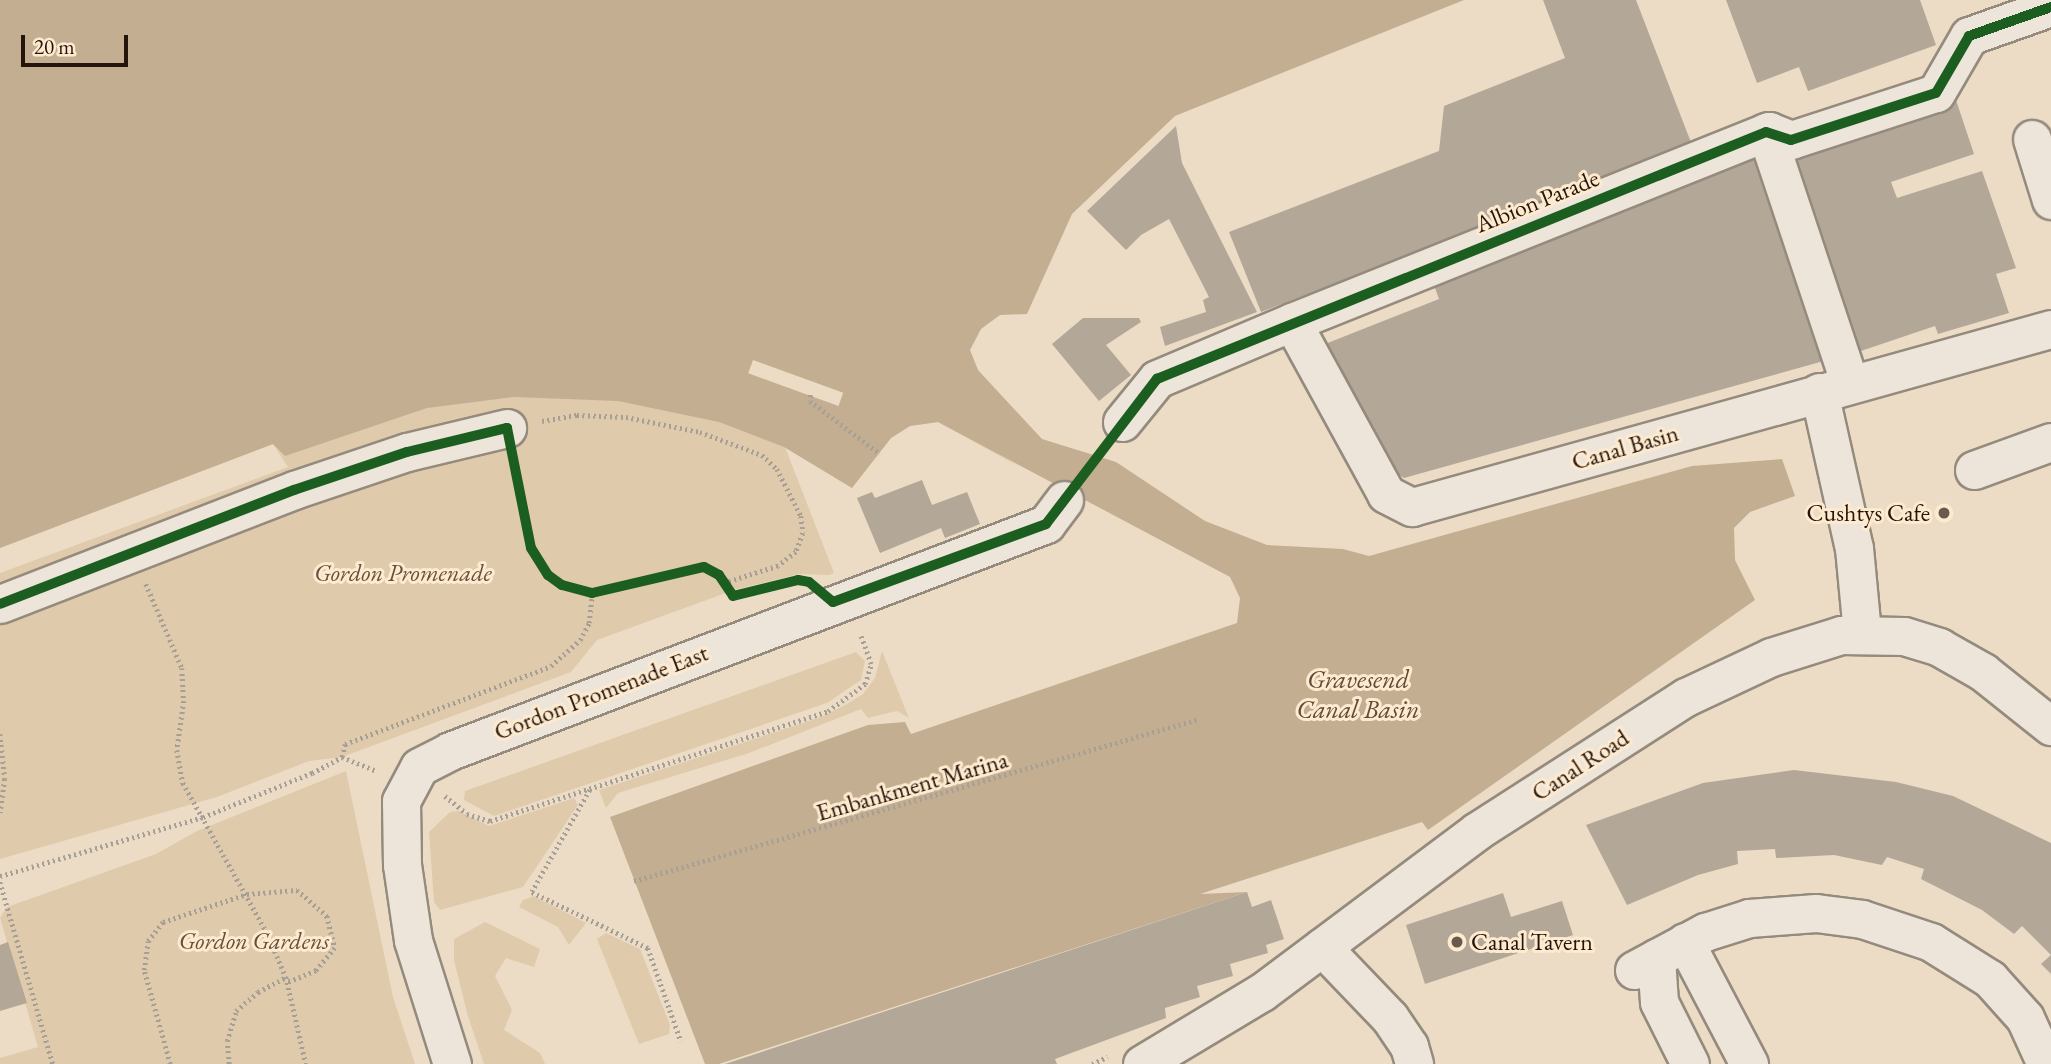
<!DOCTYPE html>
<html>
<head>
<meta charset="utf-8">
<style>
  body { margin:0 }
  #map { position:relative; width:2051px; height:1064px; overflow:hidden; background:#ecdcc5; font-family:"EB Garamond",serif }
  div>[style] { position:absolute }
  .green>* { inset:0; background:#e0caac }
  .water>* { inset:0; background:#c4ae91 }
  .pier>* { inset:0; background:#ecdcc5; transform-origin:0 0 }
  .building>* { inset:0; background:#b3a798 }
  .path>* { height:4.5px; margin-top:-2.25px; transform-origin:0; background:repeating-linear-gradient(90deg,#a69f95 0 2px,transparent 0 5.5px) }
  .roads { filter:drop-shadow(2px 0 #958b7d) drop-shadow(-2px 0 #958b7d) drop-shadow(0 2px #958b7d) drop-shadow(0 -2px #958b7d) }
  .minor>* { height:37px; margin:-18.5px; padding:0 18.5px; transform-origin:18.5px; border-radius:18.5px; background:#eee5da }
  .cycleway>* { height:10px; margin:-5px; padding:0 5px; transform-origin:5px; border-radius:5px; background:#1b5e20 }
  .dots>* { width:19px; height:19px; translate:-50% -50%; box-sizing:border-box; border:4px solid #fdeacf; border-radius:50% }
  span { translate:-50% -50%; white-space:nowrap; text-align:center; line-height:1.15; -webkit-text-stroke:6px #fdeacf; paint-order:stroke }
  .street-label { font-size:24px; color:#24140b }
  .poi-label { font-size:24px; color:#24140b }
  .right { translate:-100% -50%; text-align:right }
  .left { translate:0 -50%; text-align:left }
  .park-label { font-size:24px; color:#634f3c; font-style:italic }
  .water-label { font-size:26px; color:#5d4a38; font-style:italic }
  .scale { position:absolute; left:21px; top:35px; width:107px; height:32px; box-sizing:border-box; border:4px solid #24140b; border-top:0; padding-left:9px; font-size:21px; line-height:24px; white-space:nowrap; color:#24140b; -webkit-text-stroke:5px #fdeacf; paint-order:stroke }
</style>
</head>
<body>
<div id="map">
  <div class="green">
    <i style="clip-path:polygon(0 13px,940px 418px,1020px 467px,938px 422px,910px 426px,891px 438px,852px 488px,785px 447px,834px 573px,829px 575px,799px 574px,734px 590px,597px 640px,571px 672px,342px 757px,309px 761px,217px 797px,0 859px,0 573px,288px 467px,273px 444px,0 548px)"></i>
    <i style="clip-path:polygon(882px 651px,909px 718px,897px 711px,868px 718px,861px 709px,749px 753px,618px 793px,606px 808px,599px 790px,824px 716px,847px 704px,863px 694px,875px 678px)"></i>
    <i style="clip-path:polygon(856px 652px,865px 661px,861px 680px,827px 703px,494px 816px,464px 800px,465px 791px)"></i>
    <i style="clip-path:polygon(346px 771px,393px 997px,415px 1064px,0 1064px,0 1058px,38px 1047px,0 918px,7px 907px,156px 854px,197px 831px)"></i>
    <i style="clip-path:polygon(574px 798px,578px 805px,523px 887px,440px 910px,434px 902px,429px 832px,450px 812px,459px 811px,489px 826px)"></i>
    <i style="clip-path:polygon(534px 896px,586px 923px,569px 945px,558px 927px,519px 907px,523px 900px)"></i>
    <i style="clip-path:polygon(485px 922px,540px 949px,534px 967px,506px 958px,495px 976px,512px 1010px,504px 1030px,540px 1053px,545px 1064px,484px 1064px,467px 1013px,454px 960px,454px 939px)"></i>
    <i style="clip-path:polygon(606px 933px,640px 949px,670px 1025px,669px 1034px,639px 1044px,597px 939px)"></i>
  </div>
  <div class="water">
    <i style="clip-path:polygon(0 0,1464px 0,1175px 116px,1072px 214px,1027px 314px,1000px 315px,981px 329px,970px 350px,978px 370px,1042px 439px,1116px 462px,1205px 521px,1267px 545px,1343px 549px,1369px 556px,1692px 466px,1782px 459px,1795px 496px,1750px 512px,1734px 528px,1735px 560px,1755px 600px,1428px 830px,1422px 822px,1200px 894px,1247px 892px,719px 1064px,705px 1064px,610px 817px,868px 725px,905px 722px,911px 734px,1237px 623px,1240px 598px,1230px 577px,938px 422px,910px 426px,891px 438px,852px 488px,784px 447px,719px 422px,618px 401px,514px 397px,427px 408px,285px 456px,273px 444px,0 548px)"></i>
  </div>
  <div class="pier">
    <i style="left:753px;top:360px;width:96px;height:14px;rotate:20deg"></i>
  </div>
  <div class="building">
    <i style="clip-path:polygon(1543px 0,1636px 0,1692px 145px,1261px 312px,1229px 232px,1439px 151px,1444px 106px,1565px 58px)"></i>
    <i style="clip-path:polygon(1726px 0,1920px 0,1936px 45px,1808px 91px,1799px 67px,1757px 83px)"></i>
    <i style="clip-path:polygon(1955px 97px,1974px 154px,1891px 182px,1897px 198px,1982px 171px,2016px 268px,1996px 274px,2009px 313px,1938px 334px,1935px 326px,1849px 355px,1781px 156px)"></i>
    <i style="clip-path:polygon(1176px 126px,1182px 163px,1257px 312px,1165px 346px,1160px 327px,1206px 312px,1203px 300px,1209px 297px,1169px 219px,1141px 235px,1126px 250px,1087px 211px)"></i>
    <i style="clip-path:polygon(1762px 142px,1831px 359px,1404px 478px,1389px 468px,1325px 344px,1439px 299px,1430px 274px)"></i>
    <i style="clip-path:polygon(1083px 318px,1139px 318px,1141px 322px,1106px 345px,1131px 375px,1099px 401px,1052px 344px)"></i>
    <i style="clip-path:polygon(922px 480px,932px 505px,967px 492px,980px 524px,945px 538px,941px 528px,880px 553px,857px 498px,872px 492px,875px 498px)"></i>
    <i style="clip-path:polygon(1794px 770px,1896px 782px,1953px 796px,2051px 843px,2051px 955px,2022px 926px,2014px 934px,1982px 910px,1921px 879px,1924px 869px,1887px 857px,1882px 865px,1834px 855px,1776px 858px,1775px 849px,1737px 851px,1738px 864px,1698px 875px,1627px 905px,1586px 825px,1703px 783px)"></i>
    <i style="clip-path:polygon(1247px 892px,1252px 907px,1271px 900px,1284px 939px,1266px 945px,1268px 953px,1230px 964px,1233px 976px,1197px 986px,1200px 997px,1165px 1008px,1166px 1018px,1055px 1059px,1057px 1064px,725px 1064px)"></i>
    <i style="clip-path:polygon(1503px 893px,1511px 917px,1562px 901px,1573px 935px,1425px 984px,1406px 925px)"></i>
    <i style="clip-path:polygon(8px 942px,27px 1003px,0 1011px,0 945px)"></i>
    <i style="clip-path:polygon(2051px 955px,2051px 974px,2041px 964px)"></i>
  </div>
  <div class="path">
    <i style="left:811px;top:395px;width:6px;rotate:99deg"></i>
    <i style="left:810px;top:401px;width:88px;rotate:37.1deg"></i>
    <i style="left:542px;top:421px;width:36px;rotate:-10deg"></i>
    <i style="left:577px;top:415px;width:49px;rotate:2.3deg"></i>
    <i style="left:626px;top:417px;width:76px;rotate:11.5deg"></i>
    <i style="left:700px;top:432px;width:66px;rotate:20.4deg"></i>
    <i style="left:762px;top:455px;width:21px;rotate:43deg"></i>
    <i style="left:777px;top:469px;width:53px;rotate:62.9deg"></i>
    <i style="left:801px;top:516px;width:17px;rotate:83deg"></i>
    <i style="left:803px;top:533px;width:20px;rotate:110deg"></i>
    <i style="left:796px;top:552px;width:23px;rotate:142deg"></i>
    <i style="left:778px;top:566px;width:56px;rotate:162.2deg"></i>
    <i style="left:146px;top:584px;width:91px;rotate:66.8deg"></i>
    <i style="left:182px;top:668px;width:33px;rotate:87deg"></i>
    <i style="left:184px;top:701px;width:49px;rotate:98.1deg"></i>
    <i style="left:177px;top:750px;width:34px;rotate:80deg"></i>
    <i style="left:183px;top:783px;width:170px;rotate:60.7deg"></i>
    <i style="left:266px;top:931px;width:50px;rotate:66.5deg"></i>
    <i style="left:286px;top:977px;width:89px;rotate:77.1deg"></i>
    <i style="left:0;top:734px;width:45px;rotate:83.7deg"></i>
    <i style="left:5px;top:779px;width:34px;rotate:98deg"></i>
    <i style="left:342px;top:757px;width:38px;rotate:22deg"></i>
    <i style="left:590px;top:790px;width:117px;rotate:119.6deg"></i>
    <i style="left:532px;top:892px;width:129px;rotate:25.8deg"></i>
    <i style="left:648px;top:948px;width:99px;rotate:70.5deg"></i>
    <i style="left:445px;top:796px;width:28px;rotate:39deg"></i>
    <i style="left:467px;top:814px;width:24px;rotate:17deg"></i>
    <i style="left:490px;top:821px;width:355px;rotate:-18deg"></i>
    <i style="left:828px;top:711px;width:46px;rotate:-36.1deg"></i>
    <i style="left:865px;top:684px;width:21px;rotate:-73deg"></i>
    <i style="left:871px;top:664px;width:32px;rotate:-110deg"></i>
    <i style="left:0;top:876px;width:211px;rotate:-16.2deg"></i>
    <i style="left:203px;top:817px;width:118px;rotate:-22deg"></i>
    <i style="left:312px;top:773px;width:34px;rotate:-28deg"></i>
    <i style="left:342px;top:757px;width:13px;rotate:-77deg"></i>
    <i style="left:345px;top:744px;width:220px;rotate:-20.7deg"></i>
    <i style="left:551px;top:666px;width:39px;rotate:-42deg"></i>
    <i style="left:580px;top:640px;width:19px;rotate:-62deg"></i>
    <i style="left:589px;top:623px;width:30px;rotate:-84deg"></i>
    <i style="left:634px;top:881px;width:588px;rotate:-16deg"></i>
    <i style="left:0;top:882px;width:190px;rotate:73.8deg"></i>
    <i style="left:170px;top:1064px;width:98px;rotate:-105.5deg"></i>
    <i style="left:144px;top:970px;width:29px;rotate:-82deg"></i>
    <i style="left:148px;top:941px;width:24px;rotate:-52deg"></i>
    <i style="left:163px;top:922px;width:89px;rotate:-18.4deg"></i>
    <i style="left:247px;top:894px;width:50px;rotate:-4.6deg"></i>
    <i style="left:297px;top:890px;width:40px;rotate:41deg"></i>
    <i style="left:327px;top:916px;width:33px;rotate:76deg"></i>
    <i style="left:335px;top:948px;width:30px;rotate:130deg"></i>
    <i style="left:316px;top:971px;width:31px;rotate:158deg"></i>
    <i style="left:229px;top:1064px;width:23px;rotate:-95deg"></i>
    <i style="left:227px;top:1041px;width:31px;rotate:-73deg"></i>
    <i style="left:236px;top:1011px;width:29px;rotate:-41deg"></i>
    <i style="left:258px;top:992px;width:32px;rotate:-28deg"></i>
    <i style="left:1092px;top:1064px;width:17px;rotate:-25deg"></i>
  </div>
  <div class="roads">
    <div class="minor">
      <i style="left:1766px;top:132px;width:266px;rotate:71.6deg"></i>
      <i style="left:2032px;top:139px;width:64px;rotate:72.7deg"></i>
      <i style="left:1292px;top:322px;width:196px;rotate:61.3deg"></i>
      <i style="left:1386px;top:494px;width:29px;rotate:27deg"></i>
      <i style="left:1412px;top:507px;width:663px;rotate:-15.57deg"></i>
      <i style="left:1819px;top:392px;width:160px;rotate:77.4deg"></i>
      <i style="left:1854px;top:548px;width:85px;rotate:84.6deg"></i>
      <i style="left:1122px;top:422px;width:55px;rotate:-50.9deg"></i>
      <i style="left:1157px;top:379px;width:147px;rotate:-22.9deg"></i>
      <i style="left:1292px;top:322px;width:514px;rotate:-21.82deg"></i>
      <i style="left:1769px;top:131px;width:24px;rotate:22deg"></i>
      <i style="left:1791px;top:140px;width:152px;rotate:-18deg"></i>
      <i style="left:1936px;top:93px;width:66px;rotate:-59.9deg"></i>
      <i style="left:1969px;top:36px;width:87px;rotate:-19.5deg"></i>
      <i style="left:1974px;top:470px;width:82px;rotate:-20deg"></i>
      <i style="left:0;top:604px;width:315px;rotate:-21.2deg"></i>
      <i style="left:294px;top:490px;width:119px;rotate:-18.6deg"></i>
      <i style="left:407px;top:452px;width:103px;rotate:-13.5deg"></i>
      <i style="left:1685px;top:942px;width:138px;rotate:62.3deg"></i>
      <i style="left:1322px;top:947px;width:98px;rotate:46.2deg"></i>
      <i style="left:1390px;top:1018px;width:34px;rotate:56deg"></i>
      <i style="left:1409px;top:1046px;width:19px;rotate:74deg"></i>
      <i style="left:1656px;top:958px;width:44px;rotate:86.1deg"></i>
      <i style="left:1659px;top:1002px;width:69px;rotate:63.4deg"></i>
      <i style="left:1634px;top:970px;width:81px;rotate:-28.2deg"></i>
      <i style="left:1705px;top:932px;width:46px;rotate:-17.7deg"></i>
      <i style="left:1749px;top:918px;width:67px;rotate:-4.3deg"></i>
      <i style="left:1816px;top:913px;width:46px;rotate:7.4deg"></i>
      <i style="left:1862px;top:919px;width:73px;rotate:18.4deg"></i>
      <i style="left:1931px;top:942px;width:70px;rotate:32.1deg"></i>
      <i style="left:1990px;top:979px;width:52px;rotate:48.1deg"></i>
      <i style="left:2025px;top:1018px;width:51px;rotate:65.5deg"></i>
      <i style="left:452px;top:1064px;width:130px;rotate:-107.5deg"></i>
      <i style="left:413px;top:940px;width:76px;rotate:-98.3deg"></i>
      <i style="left:402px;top:865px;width:64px;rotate:-90.9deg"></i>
      <i style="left:401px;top:801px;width:38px;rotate:-62deg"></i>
      <i style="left:419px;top:767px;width:35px;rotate:-27deg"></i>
      <i style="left:450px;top:751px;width:638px;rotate:-20.85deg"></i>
      <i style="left:1046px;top:524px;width:30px;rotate:-53deg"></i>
      <i style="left:1142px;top:1064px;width:140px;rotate:-31deg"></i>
      <i style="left:1262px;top:992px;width:269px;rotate:-36.8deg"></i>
      <i style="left:1477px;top:831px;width:248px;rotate:-32.7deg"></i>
      <i style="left:1686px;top:697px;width:94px;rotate:-25.2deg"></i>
      <i style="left:1771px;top:657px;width:73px;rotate:-17.4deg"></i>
      <i style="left:1841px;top:635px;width:63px;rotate:0.9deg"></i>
      <i style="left:1904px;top:636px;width:37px;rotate:17deg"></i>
      <i style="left:1939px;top:647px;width:51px;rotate:29.6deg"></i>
      <i style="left:1983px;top:672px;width:87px;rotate:38.5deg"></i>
    </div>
  </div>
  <div class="cycleway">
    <i style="left:0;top:604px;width:315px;rotate:-21.2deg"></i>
    <i style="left:294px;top:490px;width:119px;rotate:-18.6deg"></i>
    <i style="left:407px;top:452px;width:103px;rotate:-13.5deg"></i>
    <i style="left:507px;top:428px;width:122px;rotate:78.7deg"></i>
    <i style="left:531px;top:548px;width:32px;rotate:58deg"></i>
    <i style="left:548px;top:575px;width:17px;rotate:36deg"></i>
    <i style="left:562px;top:585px;width:31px;rotate:15deg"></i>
    <i style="left:592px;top:593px;width:115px;rotate:-13.1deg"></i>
    <i style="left:704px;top:567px;width:17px;rotate:28deg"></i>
    <i style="left:719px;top:575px;width:25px;rotate:56deg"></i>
    <i style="left:733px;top:596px;width:67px;rotate:-13.8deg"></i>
    <i style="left:798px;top:580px;width:11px;rotate:10deg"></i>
    <i style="left:809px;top:582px;width:31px;rotate:40deg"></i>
    <i style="left:833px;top:602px;width:227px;rotate:-20.1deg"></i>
    <i style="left:1046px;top:524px;width:183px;rotate:-52.6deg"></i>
    <i style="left:1157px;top:379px;width:657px;rotate:-22.08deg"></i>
    <i style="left:1766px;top:132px;width:26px;rotate:18deg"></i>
    <i style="left:1791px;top:140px;width:152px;rotate:-18deg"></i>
    <i style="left:1936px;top:93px;width:66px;rotate:-59.9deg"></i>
    <i style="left:1969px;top:36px;width:87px;rotate:-19.5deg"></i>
  </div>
  <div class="dots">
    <i style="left:1944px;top:513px;background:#6a5a4c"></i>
    <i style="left:1457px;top:942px;background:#6a5a4c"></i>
  </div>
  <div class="street-label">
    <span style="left:1537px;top:201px;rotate:-22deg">Albion Parade</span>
    <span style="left:1625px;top:447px;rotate:-16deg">Canal Basin</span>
    <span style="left:601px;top:692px;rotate:-21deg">Gordon Promenade East</span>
    <span style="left:1580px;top:765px;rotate:-33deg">Canal Road</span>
    <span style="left:912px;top:786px;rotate:-16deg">Embankment Marina</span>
  </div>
  <div class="poi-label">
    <span class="right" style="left:1930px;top:513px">Cushtys Cafe</span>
    <span class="left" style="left:1471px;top:942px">Canal Tavern</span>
  </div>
  <div class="park-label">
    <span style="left:403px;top:573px">Gordon Promenade</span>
    <span style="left:254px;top:941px">Gordon Gardens</span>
  </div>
  <div class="water-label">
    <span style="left:1358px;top:695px">Gravesend<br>Canal Basin</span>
  </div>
  <div class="scale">20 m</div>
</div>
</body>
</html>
